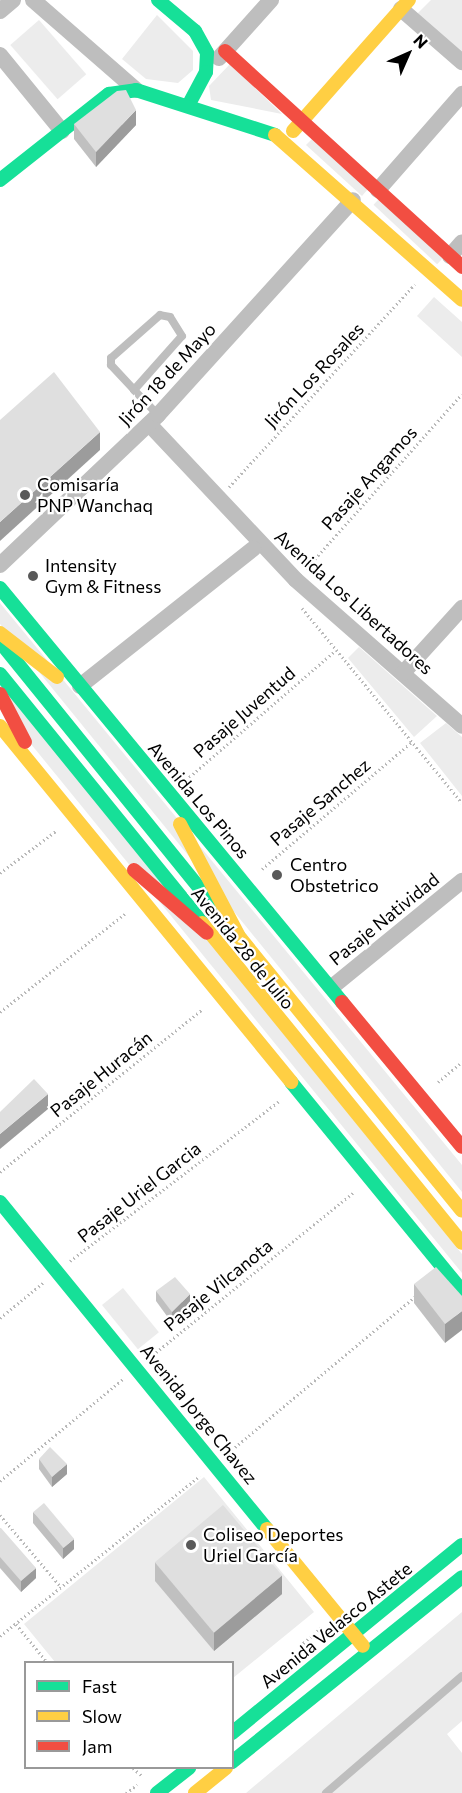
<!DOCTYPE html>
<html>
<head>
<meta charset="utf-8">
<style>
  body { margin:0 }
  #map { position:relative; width:462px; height:1793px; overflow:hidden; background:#fff; font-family:Commissioner,sans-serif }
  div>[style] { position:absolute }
  .green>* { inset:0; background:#ececec; transform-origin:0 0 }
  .path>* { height:3px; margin-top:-1.5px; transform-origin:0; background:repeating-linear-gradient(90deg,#b9b9b9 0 1.5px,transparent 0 4.5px) }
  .lane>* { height:8px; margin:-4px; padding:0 4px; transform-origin:4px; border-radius:4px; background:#bebebe }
  .street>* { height:16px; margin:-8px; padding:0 8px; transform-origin:8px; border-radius:8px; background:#bebebe }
  .fast>* { height:14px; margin:-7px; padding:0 7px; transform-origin:7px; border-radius:7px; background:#16e098 }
  .slow>* { height:14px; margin:-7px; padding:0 7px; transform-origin:7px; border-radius:7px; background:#ffcf43 }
  .jam>* { height:14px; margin:-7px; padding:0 7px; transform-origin:7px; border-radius:7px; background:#f24e42 }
  .wall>* { inset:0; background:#c0c0c0 }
  .shaded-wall>* { inset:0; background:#9c9c9c }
  .building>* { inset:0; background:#dfdfdf; transform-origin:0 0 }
  .dots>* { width:16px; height:16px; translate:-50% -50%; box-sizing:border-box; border:3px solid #fff; border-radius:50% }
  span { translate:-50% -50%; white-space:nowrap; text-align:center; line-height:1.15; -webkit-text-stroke:4.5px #fff; paint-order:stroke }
  .street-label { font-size:18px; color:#000 }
  .poi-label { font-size:18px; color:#000 }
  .left { translate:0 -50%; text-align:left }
  .legend { position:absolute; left:24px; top:1661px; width:210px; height:108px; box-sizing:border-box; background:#fff; border:2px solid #999; margin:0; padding:8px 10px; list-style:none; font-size:18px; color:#000 }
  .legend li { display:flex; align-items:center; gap:12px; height:30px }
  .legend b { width:30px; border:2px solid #999 }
  .north { position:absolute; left:378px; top:24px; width:60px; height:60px; -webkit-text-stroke:4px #fff; paint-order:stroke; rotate:45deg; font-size:16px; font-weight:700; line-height:24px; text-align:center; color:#000 }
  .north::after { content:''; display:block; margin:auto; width:21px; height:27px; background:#000; clip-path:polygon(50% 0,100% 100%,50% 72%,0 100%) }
</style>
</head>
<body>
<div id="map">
  <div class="green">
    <i style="clip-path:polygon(431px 0,462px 0,462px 58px,415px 16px)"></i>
    <i style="clip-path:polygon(157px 15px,193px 51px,193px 70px,178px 83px,146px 79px,122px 59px)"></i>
    <i style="left:39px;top:20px;width:72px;height:38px;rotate:49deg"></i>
    <i style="clip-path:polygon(230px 64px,282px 114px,211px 100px,209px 86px)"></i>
    <i style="clip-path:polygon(314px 137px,368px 189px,362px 196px,306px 145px)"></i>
    <i style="left:379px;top:199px;width:87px;height:8px;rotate:43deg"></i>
    <i style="clip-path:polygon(434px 297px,462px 322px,462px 357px,417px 316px)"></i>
    <i style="clip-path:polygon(0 603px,462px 1165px,462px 1192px,0 624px)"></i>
    <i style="clip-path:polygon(359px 647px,437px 716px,414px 737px,348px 658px)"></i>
    <i style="clip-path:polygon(0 684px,462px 1254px,462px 1273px,0 706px)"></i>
    <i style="clip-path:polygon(446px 723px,462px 737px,462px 796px,420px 743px)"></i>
    <i style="left:123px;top:1288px;width:57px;height:27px;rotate:51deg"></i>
    <i style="clip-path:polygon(204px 1477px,314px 1612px,233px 1678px,233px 1686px,232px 1662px,55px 1662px,24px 1624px)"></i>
    <i style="clip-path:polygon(462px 1612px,462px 1721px,447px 1734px,462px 1753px,462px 1793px,246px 1793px)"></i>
  </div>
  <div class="path">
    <i style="left:229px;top:487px;width:275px;rotate:-47.5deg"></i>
    <i style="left:306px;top:569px;width:234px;rotate:-48.3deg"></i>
    <i style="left:302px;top:608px;width:252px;rotate:50.6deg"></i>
    <i style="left:186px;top:780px;width:198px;rotate:-40.9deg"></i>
    <i style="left:262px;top:869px;width:197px;rotate:-40.3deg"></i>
    <i style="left:0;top:873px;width:70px;rotate:-36.9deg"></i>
    <i style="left:0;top:1012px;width:160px;rotate:-38.2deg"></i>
    <i style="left:438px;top:1082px;width:31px;rotate:-40deg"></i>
    <i style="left:0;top:1172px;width:260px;rotate:-38.8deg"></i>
    <i style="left:70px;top:1261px;width:263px;rotate:-37.4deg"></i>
    <i style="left:0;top:1318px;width:57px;rotate:-39.3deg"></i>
    <i style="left:149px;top:1358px;width:264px;rotate:-39deg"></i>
    <i style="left:228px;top:1453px;width:245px;rotate:-39.9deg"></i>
    <i style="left:0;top:1481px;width:160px;rotate:-39.7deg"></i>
    <i style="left:0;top:1515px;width:94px;rotate:49.7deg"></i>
    <i style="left:16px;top:1624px;width:49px;rotate:50.8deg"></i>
    <i style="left:0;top:1636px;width:256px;rotate:-38.7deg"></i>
    <i style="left:300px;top:1646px;width:29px;rotate:-41deg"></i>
    <i style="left:133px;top:1768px;width:11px;rotate:41deg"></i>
    <i style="left:126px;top:1793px;width:14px;rotate:-36deg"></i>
  </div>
  <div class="lane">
    <i style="left:134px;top:390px;width:72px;rotate:-48.4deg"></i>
    <i style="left:182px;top:336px;width:22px;rotate:-122deg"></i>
    <i style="left:170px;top:317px;width:10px;rotate:-169deg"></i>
    <i style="left:160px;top:315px;width:65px;rotate:138.7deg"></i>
    <i style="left:111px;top:358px;width:7px;rotate:90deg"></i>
    <i style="left:111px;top:365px;width:34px;rotate:47deg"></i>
    <i style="left:134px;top:390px;width:35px;rotate:46deg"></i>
    <i style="left:326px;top:1793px;width:179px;rotate:-40.7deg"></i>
  </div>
  <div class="street">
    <i style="left:33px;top:0;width:137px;rotate:41.1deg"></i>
    <i style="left:401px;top:9px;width:81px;rotate:41deg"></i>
    <i style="left:0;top:11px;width:17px;rotate:-40deg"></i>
    <i style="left:0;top:55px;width:98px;rotate:50.8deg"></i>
    <i style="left:219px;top:58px;width:78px;rotate:-48.1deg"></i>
    <i style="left:378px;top:190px;width:128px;rotate:-48.8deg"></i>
    <i style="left:450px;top:256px;width:18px;rotate:-49deg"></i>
    <i style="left:149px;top:424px;width:214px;rotate:46.7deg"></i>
    <i style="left:296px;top:580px;width:221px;rotate:41.3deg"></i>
    <i style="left:0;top:565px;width:218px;rotate:-43.5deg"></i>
    <i style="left:158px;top:415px;width:290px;rotate:-47.8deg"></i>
    <i style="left:403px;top:673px;width:88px;rotate:-47.8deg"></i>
    <i style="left:80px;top:686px;width:221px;rotate:-38.4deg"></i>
    <i style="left:332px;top:987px;width:168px;rotate:-39.2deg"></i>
  </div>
  <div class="fast">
    <i style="left:158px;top:0;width:48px;rotate:40deg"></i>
    <i style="left:195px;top:31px;width:25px;rotate:61deg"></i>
    <i style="left:207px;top:53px;width:19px;rotate:93deg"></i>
    <i style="left:206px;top:72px;width:38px;rotate:118deg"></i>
    <i style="left:0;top:180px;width:139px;rotate:-38.3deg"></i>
    <i style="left:109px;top:94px;width:27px;rotate:-8deg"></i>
    <i style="left:136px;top:90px;width:146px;rotate:17.9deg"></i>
    <i style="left:0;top:588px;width:537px;rotate:50.44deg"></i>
    <i style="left:1px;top:643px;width:381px;rotate:51deg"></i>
    <i style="left:0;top:674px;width:321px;rotate:50.9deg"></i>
    <i style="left:291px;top:1082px;width:270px;rotate:50.7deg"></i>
    <i style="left:0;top:1202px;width:422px;rotate:50.8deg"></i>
    <i style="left:232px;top:1733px;width:297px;rotate:-39.3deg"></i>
    <i style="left:232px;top:1762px;width:295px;rotate:-38.8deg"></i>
    <i style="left:157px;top:1793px;width:41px;rotate:-38deg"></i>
  </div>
  <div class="slow">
    <i style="left:293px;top:131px;width:175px;rotate:-48.5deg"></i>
    <i style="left:275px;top:135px;width:249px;rotate:41.4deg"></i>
    <i style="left:0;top:633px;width:72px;rotate:37.7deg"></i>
    <i style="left:0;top:726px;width:460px;rotate:50.7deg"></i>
    <i style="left:180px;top:824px;width:131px;rotate:62.3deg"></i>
    <i style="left:202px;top:923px;width:412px;rotate:50.9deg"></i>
    <i style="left:241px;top:939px;width:350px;rotate:50.9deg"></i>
    <i style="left:267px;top:1529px;width:151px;rotate:50.6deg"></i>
    <i style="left:195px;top:1793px;width:40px;rotate:-39deg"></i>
  </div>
  <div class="jam">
    <i style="left:225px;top:51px;width:321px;rotate:42.3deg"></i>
    <i style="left:0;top:694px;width:54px;rotate:62.5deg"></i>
    <i style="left:134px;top:870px;width:96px;rotate:40.8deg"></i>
    <i style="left:342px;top:1002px;width:188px;rotate:50.4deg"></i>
  </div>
  <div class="wall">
    <i style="clip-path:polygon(74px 124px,136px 125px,96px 167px,74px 139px)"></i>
    <i style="clip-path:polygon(414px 1284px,462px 1296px,445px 1343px,414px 1303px)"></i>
    <i style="clip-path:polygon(156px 1291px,190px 1305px,172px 1323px,156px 1301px)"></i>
    <i style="clip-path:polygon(39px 1459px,67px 1474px,52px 1487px,39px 1469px)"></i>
    <i style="clip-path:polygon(33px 1512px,74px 1549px,63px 1559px,33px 1523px)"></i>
    <i style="clip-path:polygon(0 1528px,36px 1578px,21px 1592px,0 1568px)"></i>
    <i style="clip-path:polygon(155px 1562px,282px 1594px,214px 1651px,155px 1581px)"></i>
  </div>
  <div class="shaded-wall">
    <i style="clip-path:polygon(136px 110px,136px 125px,96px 167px,96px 152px)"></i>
    <i style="clip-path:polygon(100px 432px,100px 450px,0 541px,0 522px)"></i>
    <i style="clip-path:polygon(48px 1094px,48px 1109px,0 1149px,0 1134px)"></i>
    <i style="clip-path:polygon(190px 1294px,190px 1305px,172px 1323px,172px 1312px)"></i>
    <i style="clip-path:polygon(462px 1311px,462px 1330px,445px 1343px,445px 1324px)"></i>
    <i style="clip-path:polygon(67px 1464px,67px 1474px,52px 1487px,52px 1477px)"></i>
    <i style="clip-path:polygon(74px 1539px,74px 1549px,63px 1559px,63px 1548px)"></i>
    <i style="clip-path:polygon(36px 1568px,36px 1578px,21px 1592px,21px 1581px)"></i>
    <i style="clip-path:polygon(282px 1575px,282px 1594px,214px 1651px,214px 1632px)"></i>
  </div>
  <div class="building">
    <i style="clip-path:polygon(126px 90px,136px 110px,96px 152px,74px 124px,117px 91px)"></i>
    <i style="clip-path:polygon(54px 372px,100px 432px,0 522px,0 420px)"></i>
    <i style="clip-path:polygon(34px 1079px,48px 1094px,0 1134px,0 1112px)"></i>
    <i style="clip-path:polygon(436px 1267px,462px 1296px,462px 1311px,445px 1324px,414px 1284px)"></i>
    <i style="clip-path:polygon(175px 1277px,190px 1294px,172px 1312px,156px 1291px)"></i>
    <i style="clip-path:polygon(50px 1447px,67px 1464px,52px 1477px,39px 1459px)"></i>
    <i style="left:44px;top:1503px;width:47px;height:14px;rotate:50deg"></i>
    <i style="left:223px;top:1505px;width:92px;height:89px;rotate:50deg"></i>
    <i style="clip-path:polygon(0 1528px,1px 1528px,36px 1568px,21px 1581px,0 1557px)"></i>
  </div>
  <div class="dots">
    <i style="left:25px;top:495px;background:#595959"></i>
    <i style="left:33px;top:576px;background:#595959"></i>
    <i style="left:277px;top:875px;background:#595959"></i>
    <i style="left:191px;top:1545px;background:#595959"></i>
  </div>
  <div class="street-label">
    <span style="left:167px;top:374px;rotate:-47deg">Jirón 18 de Mayo</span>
    <span style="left:314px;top:375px;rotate:-47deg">Jirón Los Rosales</span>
    <span style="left:369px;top:478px;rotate:-48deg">Pasaje Angamos</span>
    <span style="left:354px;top:602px;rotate:42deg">Avenida Los Libertadores</span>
    <span style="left:244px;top:712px;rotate:-41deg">Pasaje Juventud</span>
    <span style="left:199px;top:800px;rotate:50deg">Avenida Los Pinos</span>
    <span style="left:320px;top:802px;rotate:-40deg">Pasaje Sanchez</span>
    <span style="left:384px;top:919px;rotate:-39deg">Pasaje Natividad</span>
    <span style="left:243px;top:948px;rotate:51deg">Avenida 28 de Julio</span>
    <span style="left:101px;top:1074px;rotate:-39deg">Pasaje Huracán</span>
    <span style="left:139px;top:1192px;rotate:-38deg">Pasaje Uriel Garcia</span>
    <span style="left:218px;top:1285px;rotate:-39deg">Pasaje Vilcanota</span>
    <span style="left:199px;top:1414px;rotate:51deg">Avenida Jorge Chavez</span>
    <span style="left:336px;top:1625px;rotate:-39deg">Avenida Velasco Astete</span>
  </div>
  <div class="poi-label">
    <span class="left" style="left:37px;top:495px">Comisaría<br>PNP Wanchaq</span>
    <span class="left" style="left:45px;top:576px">Intensity<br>Gym &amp; Fitness</span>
    <span class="left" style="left:290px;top:875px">Centro<br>Obstetrico</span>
    <span class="left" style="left:203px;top:1545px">Coliseo Deportes<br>Uriel García</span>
  </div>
  <ul class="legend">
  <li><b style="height:8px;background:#16e098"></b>Fast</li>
  <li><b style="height:8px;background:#ffcf43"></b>Slow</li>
  <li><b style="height:8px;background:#f24e42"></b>Jam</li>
  </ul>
  <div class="north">N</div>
</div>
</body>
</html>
